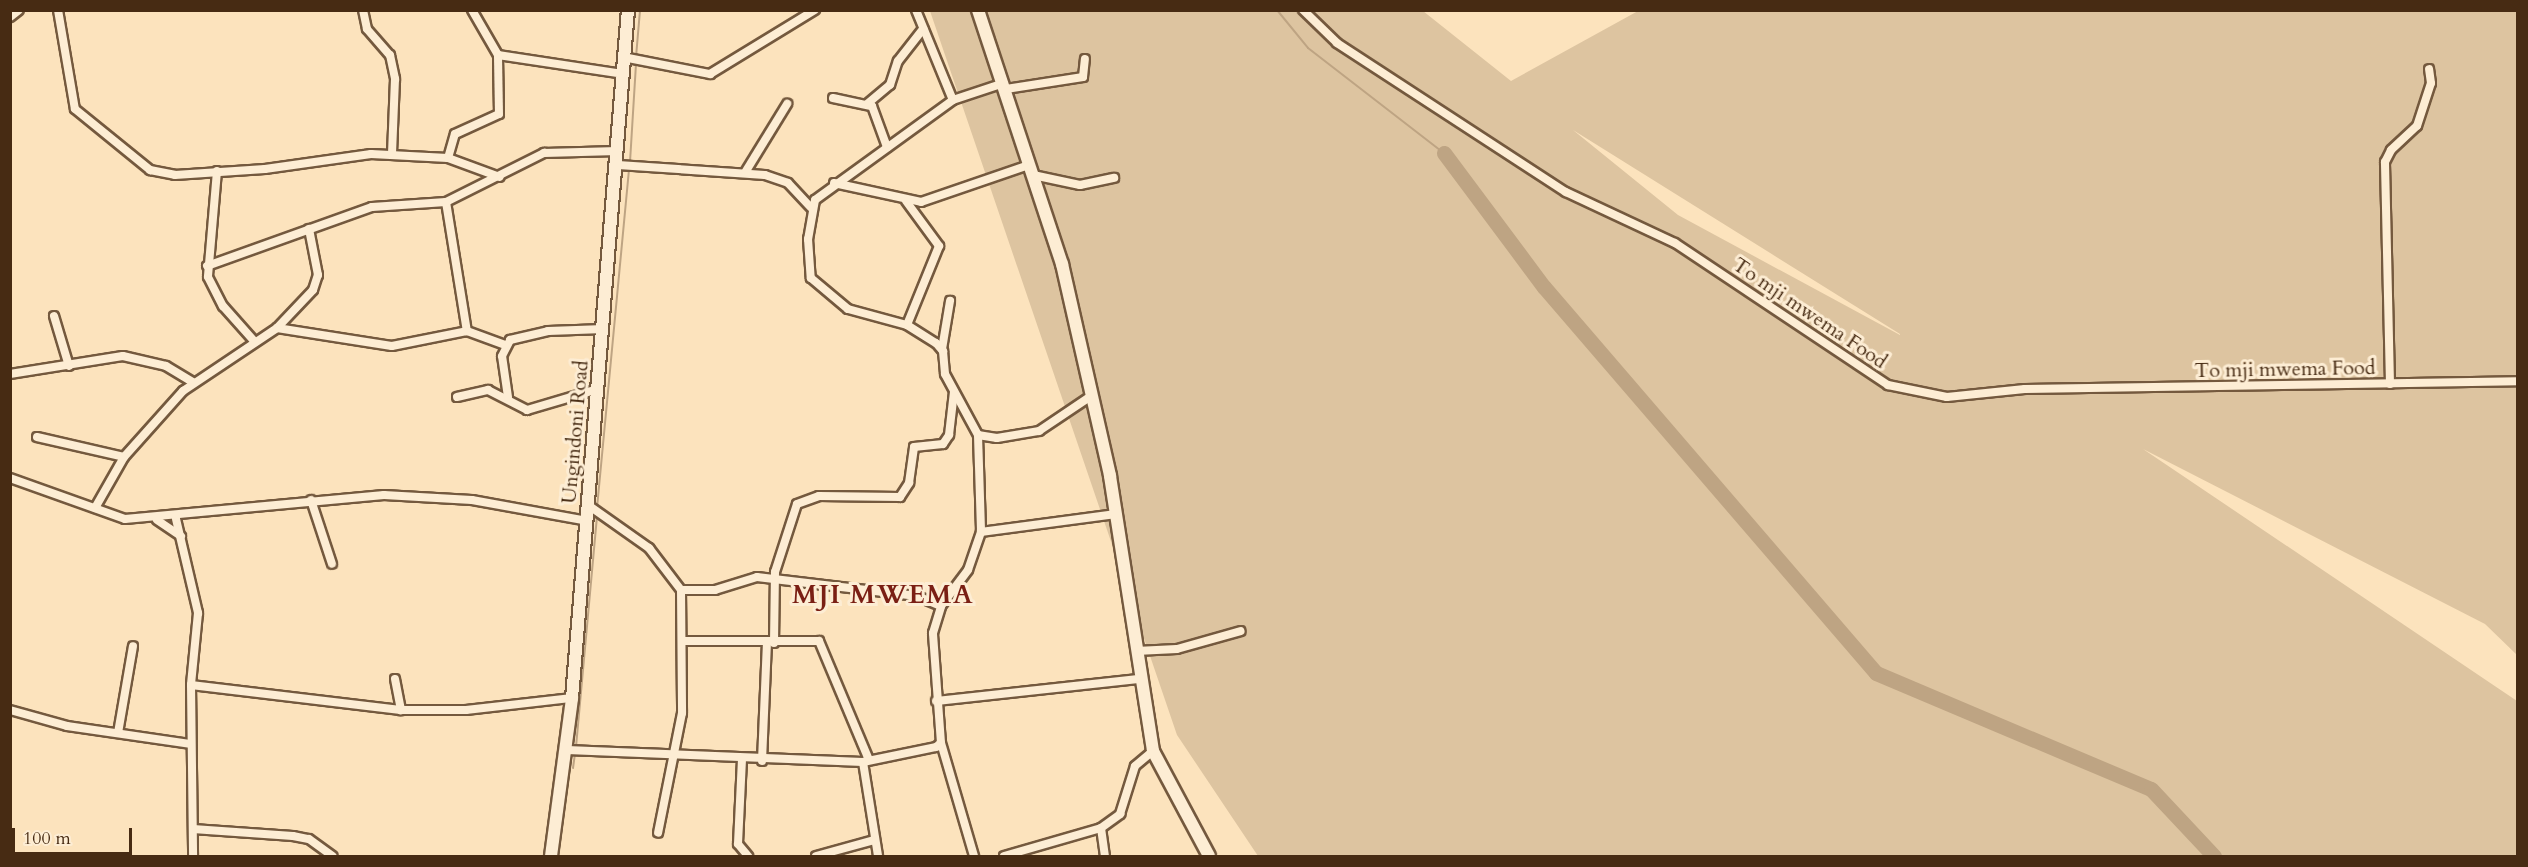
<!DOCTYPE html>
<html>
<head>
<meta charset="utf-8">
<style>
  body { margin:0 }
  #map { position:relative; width:2528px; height:867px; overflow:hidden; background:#fce3bd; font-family:Cardo,serif }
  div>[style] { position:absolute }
  .green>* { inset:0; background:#ddc4a0 }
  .stream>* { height:2px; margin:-1px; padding:0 1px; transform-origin:1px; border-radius:1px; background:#bea483 }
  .river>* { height:15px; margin:-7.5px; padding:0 7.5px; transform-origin:7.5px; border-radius:7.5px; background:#bea483 }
  .roads { filter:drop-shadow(2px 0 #74593e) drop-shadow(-2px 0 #74593e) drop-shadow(0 2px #74593e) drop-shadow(0 -2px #74593e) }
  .minor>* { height:8px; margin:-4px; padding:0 4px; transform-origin:4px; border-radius:4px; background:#fdedd4 }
  .secondary>* { height:12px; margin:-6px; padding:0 6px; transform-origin:6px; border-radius:6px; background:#fdedd4 }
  span { translate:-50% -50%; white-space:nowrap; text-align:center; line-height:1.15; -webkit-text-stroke:6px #fdedd4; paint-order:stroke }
  .street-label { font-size:20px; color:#472b13 }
  .district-label { font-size:26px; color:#7a1f14; font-weight:700; letter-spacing:1.5px }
  .frame { position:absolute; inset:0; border:12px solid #472b13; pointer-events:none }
  .scale { position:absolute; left:12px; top:828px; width:120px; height:27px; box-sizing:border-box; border:3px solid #472b13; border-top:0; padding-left:8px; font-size:18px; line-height:21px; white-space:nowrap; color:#472b13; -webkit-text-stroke:4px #fdedd4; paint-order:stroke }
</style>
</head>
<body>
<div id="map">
  <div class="green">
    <i style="clip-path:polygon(evenodd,930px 11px,1423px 11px,1511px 81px,1638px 11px,2517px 11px,2517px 655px,2485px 624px,2143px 449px,2517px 701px,2517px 856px,1258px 856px,1177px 735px,930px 11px,1573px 130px,1900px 334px,1900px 335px,1678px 215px,1573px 130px)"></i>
  </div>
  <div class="stream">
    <i style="left:1277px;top:10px;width:49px;rotate:50.8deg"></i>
    <i style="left:1308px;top:48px;width:172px;rotate:37.7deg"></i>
    <i style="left:636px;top:57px;width:47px;rotate:-85.1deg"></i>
    <i style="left:630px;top:162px;width:99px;rotate:-86.5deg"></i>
    <i style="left:597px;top:508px;width:342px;rotate:-84.6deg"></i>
    <i style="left:576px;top:747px;width:234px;rotate:-84.8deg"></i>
    <i style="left:573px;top:768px;width:15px;rotate:-82deg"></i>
  </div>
  <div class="river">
    <i style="left:1444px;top:153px;width:167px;rotate:53.3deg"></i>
    <i style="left:1544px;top:287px;width:509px;rotate:49.3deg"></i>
    <i style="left:1876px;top:673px;width:298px;rotate:22.9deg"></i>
    <i style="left:2151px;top:789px;width:92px;rotate:46.8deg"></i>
  </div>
  <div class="roads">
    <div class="minor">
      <i style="left:58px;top:10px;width:100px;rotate:80.3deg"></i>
      <i style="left:75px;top:109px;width:97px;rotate:39.1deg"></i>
      <i style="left:150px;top:170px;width:25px;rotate:11deg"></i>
      <i style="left:175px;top:175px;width:90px;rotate:-3.8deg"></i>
      <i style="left:265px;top:169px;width:107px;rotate:-8.1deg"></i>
      <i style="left:371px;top:154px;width:77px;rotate:3deg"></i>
      <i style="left:448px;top:158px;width:55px;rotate:20.1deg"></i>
      <i style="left:363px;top:10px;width:19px;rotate:78deg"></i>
      <i style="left:367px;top:29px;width:35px;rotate:49deg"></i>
      <i style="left:390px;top:55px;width:25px;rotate:78deg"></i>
      <i style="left:395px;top:79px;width:76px;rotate:92.3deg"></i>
      <i style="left:472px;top:10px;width:52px;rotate:60deg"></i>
      <i style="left:498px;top:55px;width:126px;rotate:8.6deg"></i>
      <i style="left:916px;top:10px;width:97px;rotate:67.7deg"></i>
      <i style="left:1303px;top:10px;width:47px;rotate:44.1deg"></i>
      <i style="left:1337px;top:43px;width:273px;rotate:33.1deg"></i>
      <i style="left:1566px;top:192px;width:120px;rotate:25.1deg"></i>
      <i style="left:1675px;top:243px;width:256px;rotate:33.7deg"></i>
      <i style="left:1888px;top:385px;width:60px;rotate:11.5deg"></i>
      <i style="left:1947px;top:397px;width:78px;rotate:-5.9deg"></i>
      <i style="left:2025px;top:389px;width:493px;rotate:-0.9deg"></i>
      <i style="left:10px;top:17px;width:11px;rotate:-38deg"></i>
      <i style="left:623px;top:57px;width:89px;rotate:11.1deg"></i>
      <i style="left:710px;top:74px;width:123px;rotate:-31.4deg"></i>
      <i style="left:1004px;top:83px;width:54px;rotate:161.6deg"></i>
      <i style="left:953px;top:100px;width:170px;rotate:144.1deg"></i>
      <i style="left:815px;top:200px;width:40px;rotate:100deg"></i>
      <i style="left:808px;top:239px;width:39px;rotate:86deg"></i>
      <i style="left:811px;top:278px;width:48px;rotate:40deg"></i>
      <i style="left:848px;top:309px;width:61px;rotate:15.2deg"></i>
      <i style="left:907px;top:325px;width:34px;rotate:32deg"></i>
      <i style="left:936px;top:343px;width:11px;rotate:49deg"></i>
      <i style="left:943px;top:351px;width:23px;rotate:85deg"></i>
      <i style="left:945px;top:374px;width:69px;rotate:61.6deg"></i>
      <i style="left:978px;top:435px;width:19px;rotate:9deg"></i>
      <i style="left:997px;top:438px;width:43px;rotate:-9.5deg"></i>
      <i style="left:1039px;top:431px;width:63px;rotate:-33.9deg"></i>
      <i style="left:1006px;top:89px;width:78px;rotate:-8.9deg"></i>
      <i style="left:1083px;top:77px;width:18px;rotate:-84deg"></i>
      <i style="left:833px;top:98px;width:40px;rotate:12deg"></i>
      <i style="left:872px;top:106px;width:44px;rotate:69.9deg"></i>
      <i style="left:867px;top:104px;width:30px;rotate:-40deg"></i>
      <i style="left:890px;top:85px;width:25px;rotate:-72deg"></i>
      <i style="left:898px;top:61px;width:41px;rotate:-52deg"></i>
      <i style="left:448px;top:158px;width:25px;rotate:-74deg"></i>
      <i style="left:455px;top:134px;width:48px;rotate:-24.4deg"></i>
      <i style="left:499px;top:114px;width:59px;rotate:-91deg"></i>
      <i style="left:618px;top:165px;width:147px;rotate:3.9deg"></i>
      <i style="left:765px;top:175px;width:24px;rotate:19deg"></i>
      <i style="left:788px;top:183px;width:33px;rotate:47deg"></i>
      <i style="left:217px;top:171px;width:106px;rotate:94.9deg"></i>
      <i style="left:208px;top:277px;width:33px;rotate:63deg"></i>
      <i style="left:223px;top:306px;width:48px;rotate:48.4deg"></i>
      <i style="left:746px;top:171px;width:79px;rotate:-58.5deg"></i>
      <i style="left:1033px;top:175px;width:48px;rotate:12deg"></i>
      <i style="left:1080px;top:185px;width:35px;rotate:-12deg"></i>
      <i style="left:834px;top:183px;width:89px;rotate:12.3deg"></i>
      <i style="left:921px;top:202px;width:114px;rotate:-18.9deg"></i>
      <i style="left:906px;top:201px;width:56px;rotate:53.7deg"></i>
      <i style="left:939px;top:246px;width:85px;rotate:112.1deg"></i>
      <i style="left:446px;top:202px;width:131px;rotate:80.8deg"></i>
      <i style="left:467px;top:331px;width:40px;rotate:20.2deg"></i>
      <i style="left:207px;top:266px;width:175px;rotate:-19.7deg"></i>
      <i style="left:372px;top:207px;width:74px;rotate:-3.9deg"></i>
      <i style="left:446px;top:202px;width:110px;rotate:-26.6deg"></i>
      <i style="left:544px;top:153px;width:74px;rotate:-1.5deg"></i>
      <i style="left:54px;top:316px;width:52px;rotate:73.3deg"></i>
      <i style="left:277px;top:328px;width:116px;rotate:8.9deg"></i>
      <i style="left:392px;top:346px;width:76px;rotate:-11.3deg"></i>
      <i style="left:942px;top:349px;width:49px;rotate:-80.5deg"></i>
      <i style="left:10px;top:374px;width:114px;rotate:-9.1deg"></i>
      <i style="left:123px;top:356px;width:44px;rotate:13.1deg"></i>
      <i style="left:166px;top:366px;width:31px;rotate:31deg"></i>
      <i style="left:2390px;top:384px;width:222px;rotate:-91.3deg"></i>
      <i style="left:2385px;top:162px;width:13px;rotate:-63deg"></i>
      <i style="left:2391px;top:150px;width:35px;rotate:-43deg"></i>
      <i style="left:2417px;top:126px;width:45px;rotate:-72deg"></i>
      <i style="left:2431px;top:83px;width:14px;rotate:-98deg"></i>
      <i style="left:457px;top:397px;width:32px;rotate:-13deg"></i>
      <i style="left:488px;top:390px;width:44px;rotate:27.1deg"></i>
      <i style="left:527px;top:410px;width:71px;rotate:-16.4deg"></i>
      <i style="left:508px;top:397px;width:41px;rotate:-98.3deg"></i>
      <i style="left:502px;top:356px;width:18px;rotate:-63deg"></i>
      <i style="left:510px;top:340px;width:39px;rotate:-13deg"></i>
      <i style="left:548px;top:331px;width:56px;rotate:-2deg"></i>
      <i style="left:978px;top:435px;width:97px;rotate:88.2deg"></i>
      <i style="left:37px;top:437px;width:89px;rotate:12.9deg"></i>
      <i style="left:10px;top:478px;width:122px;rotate:19.6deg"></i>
      <i style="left:125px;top:519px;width:260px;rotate:-5.3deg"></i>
      <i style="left:384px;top:495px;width:88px;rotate:3.3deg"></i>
      <i style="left:472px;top:500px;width:117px;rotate:10.3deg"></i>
      <i style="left:311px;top:500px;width:67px;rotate:71.8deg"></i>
      <i style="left:588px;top:505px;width:75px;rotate:35.2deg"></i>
      <i style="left:649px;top:548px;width:53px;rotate:52.7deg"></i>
      <i style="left:681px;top:590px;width:123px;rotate:89.5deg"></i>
      <i style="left:682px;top:713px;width:122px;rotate:101.3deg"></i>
      <i style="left:95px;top:508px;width:59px;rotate:-60.4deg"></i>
      <i style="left:124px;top:457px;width:89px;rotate:-48.2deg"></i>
      <i style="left:183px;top:391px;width:113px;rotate:-33.8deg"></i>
      <i style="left:277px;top:328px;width:52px;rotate:-46.5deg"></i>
      <i style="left:313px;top:290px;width:16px;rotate:-72deg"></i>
      <i style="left:318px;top:275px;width:47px;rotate:-101.1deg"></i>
      <i style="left:176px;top:519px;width:97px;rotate:76.8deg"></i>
      <i style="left:198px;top:613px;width:72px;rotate:95.6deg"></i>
      <i style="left:191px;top:685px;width:171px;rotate:89.3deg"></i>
      <i style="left:157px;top:520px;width:29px;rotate:34deg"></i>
      <i style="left:681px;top:590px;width:34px"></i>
      <i style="left:715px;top:590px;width:44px;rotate:-17.2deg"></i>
      <i style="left:757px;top:577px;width:161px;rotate:6.8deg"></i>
      <i style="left:917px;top:596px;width:26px;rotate:23deg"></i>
      <i style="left:684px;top:641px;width:135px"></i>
      <i style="left:819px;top:641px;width:129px;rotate:67.2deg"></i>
      <i style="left:774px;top:643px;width:71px;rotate:-89.2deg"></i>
      <i style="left:775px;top:572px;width:71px;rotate:-72.1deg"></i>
      <i style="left:797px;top:504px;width:23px;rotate:-20deg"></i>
      <i style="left:819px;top:496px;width:81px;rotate:0.7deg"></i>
      <i style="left:900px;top:497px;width:17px;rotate:-57deg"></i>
      <i style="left:909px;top:483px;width:36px;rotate:-82deg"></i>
      <i style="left:914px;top:447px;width:29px;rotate:-6deg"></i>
      <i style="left:943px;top:444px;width:11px;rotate:-56deg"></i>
      <i style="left:949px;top:435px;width:43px;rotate:-83.4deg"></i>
      <i style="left:1136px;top:651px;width:41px;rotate:-2.8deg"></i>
      <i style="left:1177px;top:649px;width:66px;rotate:-15.7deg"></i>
      <i style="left:395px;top:679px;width:32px;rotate:79deg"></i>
      <i style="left:191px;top:685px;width:211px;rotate:6.8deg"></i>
      <i style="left:401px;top:710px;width:65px"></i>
      <i style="left:466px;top:710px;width:107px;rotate:-6.5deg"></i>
      <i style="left:936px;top:701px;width:204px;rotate:-6.2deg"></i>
      <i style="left:10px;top:710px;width:59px;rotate:15.7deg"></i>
      <i style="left:67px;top:726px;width:124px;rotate:8.3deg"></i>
      <i style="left:118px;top:733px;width:88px;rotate:-80.2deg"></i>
      <i style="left:941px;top:743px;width:118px;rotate:73.7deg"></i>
      <i style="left:567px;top:750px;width:296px;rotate:2.3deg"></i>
      <i style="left:863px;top:762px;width:75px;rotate:-11.6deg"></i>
      <i style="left:936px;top:747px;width:6px;rotate:-39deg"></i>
      <i style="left:941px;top:743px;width:110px;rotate:-94.2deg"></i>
      <i style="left:933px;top:633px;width:28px;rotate:-73deg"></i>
      <i style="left:941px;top:606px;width:45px;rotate:-53.1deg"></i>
      <i style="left:968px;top:570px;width:40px;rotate:-71.1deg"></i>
      <i style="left:981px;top:532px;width:136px;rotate:-7.6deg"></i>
      <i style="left:742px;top:759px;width:85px;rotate:92.7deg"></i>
      <i style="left:738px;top:844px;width:16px;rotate:50deg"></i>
      <i style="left:762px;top:761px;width:118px;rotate:-87.6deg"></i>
      <i style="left:863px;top:762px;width:95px;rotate:80.9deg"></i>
      <i style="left:1101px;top:828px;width:28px;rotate:82deg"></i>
      <i style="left:193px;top:829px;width:100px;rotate:4deg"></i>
      <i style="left:293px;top:836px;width:16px;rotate:11deg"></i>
      <i style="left:309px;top:839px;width:29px;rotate:36deg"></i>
      <i style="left:816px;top:856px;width:60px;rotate:-15.4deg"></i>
      <i style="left:1004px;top:856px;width:101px;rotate:-16.1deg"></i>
      <i style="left:1101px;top:828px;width:24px;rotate:-36deg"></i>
      <i style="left:1120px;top:814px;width:50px;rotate:-72.6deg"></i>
      <i style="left:1135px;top:766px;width:23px;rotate:-40deg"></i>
    </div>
    <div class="secondary">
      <i style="left:978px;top:10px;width:268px;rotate:71.7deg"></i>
      <i style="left:1062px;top:264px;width:217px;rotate:77.2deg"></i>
      <i style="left:1110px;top:476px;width:278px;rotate:81.1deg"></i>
      <i style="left:1153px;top:751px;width:119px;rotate:61.9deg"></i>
      <i style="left:551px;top:856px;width:159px;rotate:-82.4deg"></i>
      <i style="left:572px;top:698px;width:690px;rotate:-85.35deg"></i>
    </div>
  </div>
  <div class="street-label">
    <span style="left:1810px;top:313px;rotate:34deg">To mji mwema Food</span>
    <span style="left:2285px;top:369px;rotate:-1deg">To mji mwema Food</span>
    <span style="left:575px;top:432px;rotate:-85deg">Ungindoni Road</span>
  </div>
  <div class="district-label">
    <span style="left:883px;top:595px">MJI MWEMA</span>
  </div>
  <div class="frame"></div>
  <div class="scale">100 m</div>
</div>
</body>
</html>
